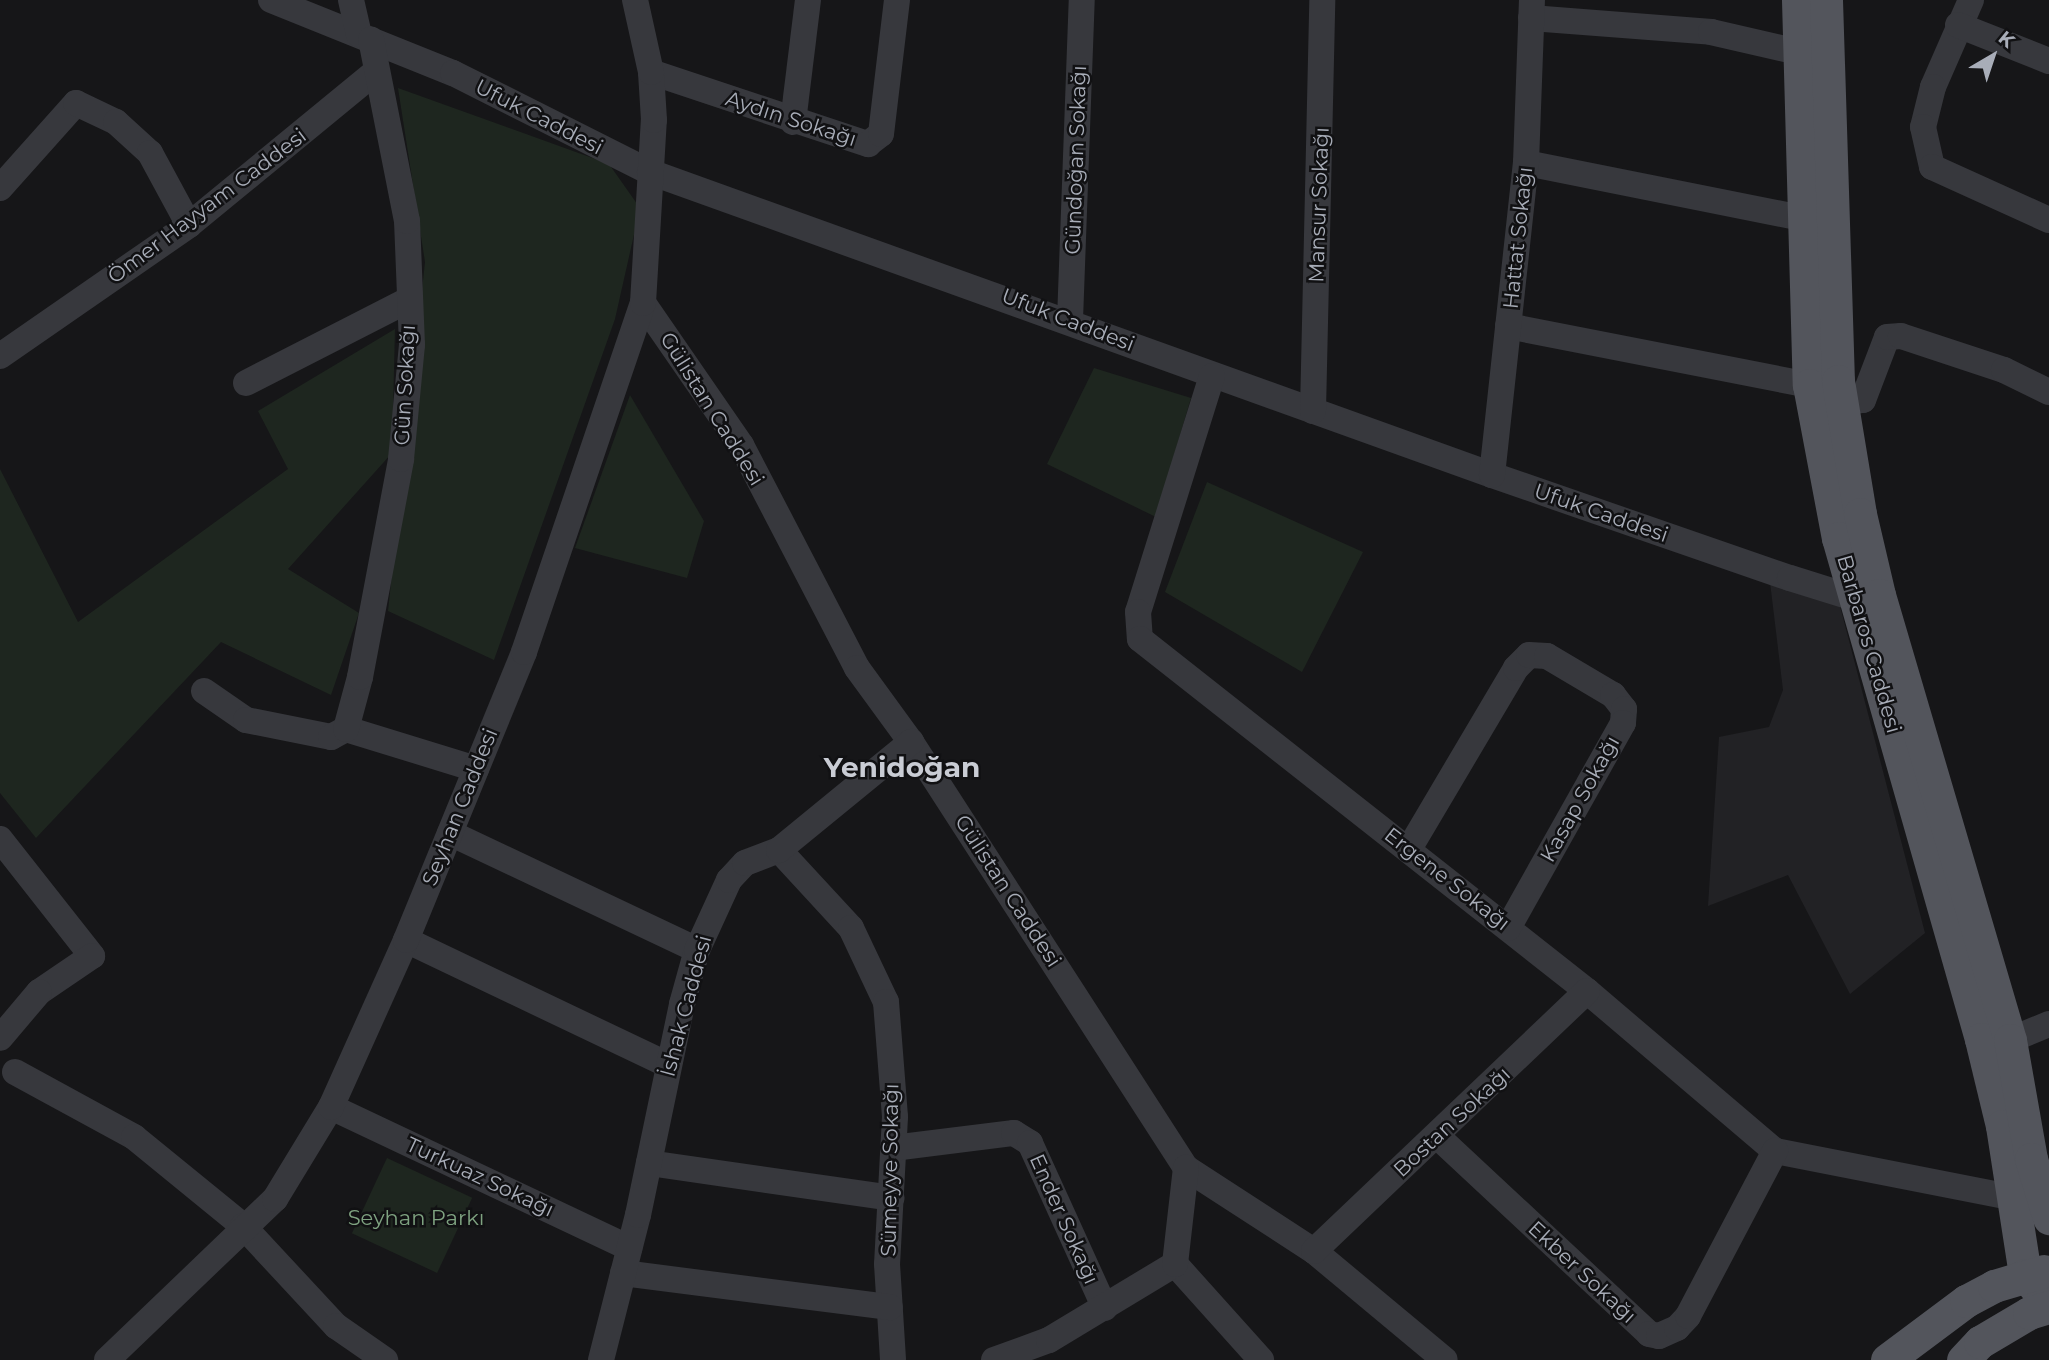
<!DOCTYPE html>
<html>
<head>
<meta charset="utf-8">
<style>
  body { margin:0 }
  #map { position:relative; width:2049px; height:1360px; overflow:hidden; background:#161618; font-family:Montserrat,sans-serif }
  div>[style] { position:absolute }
  .built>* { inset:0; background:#222225 }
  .green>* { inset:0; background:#1e261f; transform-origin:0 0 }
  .minor>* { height:26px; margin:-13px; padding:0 13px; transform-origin:13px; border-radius:13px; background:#37383d }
  .major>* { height:33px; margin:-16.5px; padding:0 16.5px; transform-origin:16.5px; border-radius:16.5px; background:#53555c }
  span { translate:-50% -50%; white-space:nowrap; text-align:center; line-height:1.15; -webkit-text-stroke:5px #111113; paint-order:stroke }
  .street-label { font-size:21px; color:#a8adb8 }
  .park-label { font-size:21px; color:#7fa381 }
  .district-label { font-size:28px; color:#c9ccd4; font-weight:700 }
  .north { position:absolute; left:1958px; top:21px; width:70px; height:70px; -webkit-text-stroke:5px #111113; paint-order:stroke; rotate:39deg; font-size:19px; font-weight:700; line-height:28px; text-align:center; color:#a8adb8 }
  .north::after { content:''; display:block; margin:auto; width:24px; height:32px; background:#a8adb8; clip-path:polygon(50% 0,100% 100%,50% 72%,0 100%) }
</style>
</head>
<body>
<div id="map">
  <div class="built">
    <i style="clip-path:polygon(1770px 582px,1840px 606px,1925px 933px,1850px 994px,1788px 875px,1708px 906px,1719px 737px,1769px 727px,1783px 690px)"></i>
  </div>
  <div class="green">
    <i style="clip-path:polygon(398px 88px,609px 164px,640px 208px,615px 319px,494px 660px,388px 611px,425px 262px)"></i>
    <i style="clip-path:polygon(395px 329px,392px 453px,288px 569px,359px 613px,331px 695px,221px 642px,36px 838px,0 793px,0 469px,78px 622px,288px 469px,258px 411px)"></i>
    <i style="clip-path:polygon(1094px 368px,1191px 398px,1156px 517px,1047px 464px)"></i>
    <i style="clip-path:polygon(630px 395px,704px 521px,687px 578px,575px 548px)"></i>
    <i style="clip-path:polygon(1207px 482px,1363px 552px,1302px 672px,1165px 592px)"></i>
    <i style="left:387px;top:1158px;width:94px;height:83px;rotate:25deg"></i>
  </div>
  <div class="minor">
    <i style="left:271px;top:0;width:196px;rotate:21.9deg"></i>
    <i style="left:453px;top:73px;width:220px;rotate:26.7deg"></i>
    <i style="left:650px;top:172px;width:895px;rotate:19.79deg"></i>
    <i style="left:1492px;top:475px;width:315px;rotate:19.1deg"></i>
    <i style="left:1790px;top:578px;width:70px;rotate:17.4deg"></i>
    <i style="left:1857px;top:599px;width:13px;rotate:-9deg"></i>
    <i style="left:351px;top:0;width:35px;rotate:77deg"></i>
    <i style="left:1971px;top:0;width:95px;rotate:113.6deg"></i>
    <i style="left:1933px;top:87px;width:41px;rotate:104deg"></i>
    <i style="left:1923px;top:127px;width:41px;rotate:77.3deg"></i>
    <i style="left:1932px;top:167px;width:128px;rotate:24.4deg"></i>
    <i style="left:1531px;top:18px;width:181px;rotate:4.4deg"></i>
    <i style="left:1711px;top:32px;width:108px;rotate:12.9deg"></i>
    <i style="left:1958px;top:25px;width:98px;rotate:21.6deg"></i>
    <i style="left:651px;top:72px;width:229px;rotate:18.4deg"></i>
    <i style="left:868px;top:144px;width:16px;rotate:-38deg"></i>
    <i style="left:881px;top:134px;width:135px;rotate:-83.2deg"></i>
    <i style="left:793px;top:122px;width:123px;rotate:-83deg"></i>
    <i style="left:1526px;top:163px;width:281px;rotate:11.3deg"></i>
    <i style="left:1802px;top:218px;width:22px"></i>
    <i style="left:0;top:188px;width:114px;rotate:-48.2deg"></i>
    <i style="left:76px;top:103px;width:44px;rotate:25.4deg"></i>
    <i style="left:116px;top:122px;width:46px;rotate:42.4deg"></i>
    <i style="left:150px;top:153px;width:82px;rotate:61.6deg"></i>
    <i style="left:643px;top:303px;width:173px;rotate:55.4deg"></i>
    <i style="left:741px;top:445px;width:251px;rotate:62.5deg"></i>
    <i style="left:857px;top:668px;width:92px;rotate:53.9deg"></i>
    <i style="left:911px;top:742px;width:507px;rotate:57.16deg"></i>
    <i style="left:1186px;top:1168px;width:153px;rotate:33deg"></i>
    <i style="left:1314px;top:1251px;width:170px;rotate:39.8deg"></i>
    <i style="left:1070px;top:320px;width:320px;rotate:-87.9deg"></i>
    <i style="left:1508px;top:326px;width:307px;rotate:11.1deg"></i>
    <i style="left:0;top:356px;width:230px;rotate:-34.7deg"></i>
    <i style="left:189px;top:225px;width:241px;rotate:-39.4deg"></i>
    <i style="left:1212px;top:376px;width:247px;rotate:107.4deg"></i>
    <i style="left:1138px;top:612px;width:27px;rotate:86deg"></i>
    <i style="left:1140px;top:639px;width:569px;rotate:38.22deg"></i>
    <i style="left:1587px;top:991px;width:247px;rotate:40.4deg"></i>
    <i style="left:1775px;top:1151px;width:238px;rotate:11.1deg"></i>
    <i style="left:246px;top:383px;width:182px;rotate:-27.1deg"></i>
    <i style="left:1841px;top:403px;width:22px;rotate:-8deg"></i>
    <i style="left:1863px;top:400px;width:67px;rotate:-69.1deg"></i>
    <i style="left:1887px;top:337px;width:14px;rotate:-4deg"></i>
    <i style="left:1901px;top:336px;width:108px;rotate:18.3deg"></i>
    <i style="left:2004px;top:370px;width:50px;rotate:26.1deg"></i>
    <i style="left:1313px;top:411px;width:411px;rotate:-88.7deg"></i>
    <i style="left:1492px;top:475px;width:314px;rotate:-83.8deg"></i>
    <i style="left:1526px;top:163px;width:163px;rotate:-87.9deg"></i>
    <i style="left:204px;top:691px;width:51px;rotate:34.6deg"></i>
    <i style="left:246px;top:720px;width:87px;rotate:11.3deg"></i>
    <i style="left:331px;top:737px;width:17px;rotate:-28deg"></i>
    <i style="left:346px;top:729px;width:136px;rotate:17.1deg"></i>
    <i style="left:346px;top:729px;width:54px;rotate:-74.9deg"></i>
    <i style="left:360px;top:677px;width:222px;rotate:-79.3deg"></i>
    <i style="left:401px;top:459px;width:115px;rotate:-84.5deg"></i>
    <i style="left:412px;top:345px;width:124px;rotate:-92.3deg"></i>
    <i style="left:407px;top:221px;width:185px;rotate:-101.2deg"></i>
    <i style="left:450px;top:833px;width:273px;rotate:25.3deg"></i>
    <i style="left:0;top:839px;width:149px;rotate:51.8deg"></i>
    <i style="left:92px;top:956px;width:64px;rotate:145.8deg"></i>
    <i style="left:39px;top:992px;width:60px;rotate:130.3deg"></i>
    <i style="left:1409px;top:849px;width:210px;rotate:-59.4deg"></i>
    <i style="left:1516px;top:668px;width:18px;rotate:-45deg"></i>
    <i style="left:1529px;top:655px;width:18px;rotate:3deg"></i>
    <i style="left:1547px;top:656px;width:77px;rotate:30.6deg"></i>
    <i style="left:1613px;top:695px;width:18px;rotate:52deg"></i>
    <i style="left:1624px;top:709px;width:14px;rotate:94deg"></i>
    <i style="left:1623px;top:723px;width:235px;rotate:119.3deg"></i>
    <i style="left:779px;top:850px;width:106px;rotate:47.3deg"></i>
    <i style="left:851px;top:928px;width:82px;rotate:64.7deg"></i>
    <i style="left:886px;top:1002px;width:115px;rotate:85.5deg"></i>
    <i style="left:895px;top:1117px;width:147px;rotate:93.1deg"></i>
    <i style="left:887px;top:1264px;width:95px;rotate:86.4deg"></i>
    <i style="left:406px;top:940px;width:290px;rotate:25.5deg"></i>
    <i style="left:2010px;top:1040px;width:42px;rotate:-22.3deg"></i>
    <i style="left:15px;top:1072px;width:136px;rotate:28.6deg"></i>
    <i style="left:134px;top:1137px;width:141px;rotate:39.2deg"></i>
    <i style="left:243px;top:1226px;width:137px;rotate:47.1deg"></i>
    <i style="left:336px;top:1326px;width:60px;rotate:34.8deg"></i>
    <i style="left:331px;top:1107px;width:330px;rotate:25.3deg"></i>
    <i style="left:1437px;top:1136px;width:290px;rotate:43deg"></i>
    <i style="left:1649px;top:1334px;width:10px;rotate:11deg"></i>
    <i style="left:1659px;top:1336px;width:20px;rotate:-24deg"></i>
    <i style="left:1677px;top:1328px;width:16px;rotate:-47deg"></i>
    <i style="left:1688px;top:1316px;width:187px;rotate:-62.2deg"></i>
    <i style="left:893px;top:1148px;width:122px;rotate:-7.1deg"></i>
    <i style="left:1014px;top:1133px;width:19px;rotate:32deg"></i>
    <i style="left:1030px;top:1143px;width:181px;rotate:65.6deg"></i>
    <i style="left:649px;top:1163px;width:245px;rotate:8.2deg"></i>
    <i style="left:1314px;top:1251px;width:377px;rotate:-43.6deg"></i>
    <i style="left:1175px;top:1264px;width:129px;rotate:48.1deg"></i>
    <i style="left:623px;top:1273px;width:269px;rotate:7.3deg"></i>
    <i style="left:107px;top:1360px;width:233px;rotate:-43.8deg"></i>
    <i style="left:275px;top:1199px;width:108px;rotate:-58.7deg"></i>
    <i style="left:331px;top:1107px;width:183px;rotate:-65.8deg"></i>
    <i style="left:406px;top:940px;width:311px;rotate:-67.7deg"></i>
    <i style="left:524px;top:652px;width:369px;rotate:-71.2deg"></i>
    <i style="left:643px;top:303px;width:183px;rotate:-86.6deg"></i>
    <i style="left:654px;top:120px;width:48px;rotate:-93.6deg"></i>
    <i style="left:651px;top:72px;width:74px;rotate:-102.5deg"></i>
    <i style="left:601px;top:1360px;width:150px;rotate:-75.7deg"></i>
    <i style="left:638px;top:1215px;width:216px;rotate:-78.2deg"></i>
    <i style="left:682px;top:1004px;width:56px;rotate:-74.5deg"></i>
    <i style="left:697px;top:950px;width:77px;rotate:-65.4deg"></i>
    <i style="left:729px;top:880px;width:23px;rotate:-47deg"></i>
    <i style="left:745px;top:863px;width:36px;rotate:-21deg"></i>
    <i style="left:779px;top:850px;width:171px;rotate:-39.3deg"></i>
    <i style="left:994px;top:1360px;width:59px;rotate:-20deg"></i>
    <i style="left:1049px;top:1340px;width:147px;rotate:-31.1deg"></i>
    <i style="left:1175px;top:1264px;width:97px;rotate:-83.5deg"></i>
  </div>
  <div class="major">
    <i style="left:1798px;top:0;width:385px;rotate:88.4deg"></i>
    <i style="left:1809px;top:385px;width:156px;rotate:79.3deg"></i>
    <i style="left:1838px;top:538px;width:521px;rotate:74.07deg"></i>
    <i style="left:1981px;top:1039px;width:89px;rotate:76.4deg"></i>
    <i style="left:2002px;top:1126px;width:151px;rotate:81.2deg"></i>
    <i style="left:2025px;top:1275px;width:38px;rotate:50deg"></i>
    <i style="left:1826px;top:0;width:381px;rotate:88.2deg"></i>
    <i style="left:1838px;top:381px;width:135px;rotate:80.6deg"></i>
    <i style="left:1860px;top:514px;width:83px;rotate:76.8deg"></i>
    <i style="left:1879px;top:595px;width:464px;rotate:73.6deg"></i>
    <i style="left:2010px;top:1040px;width:121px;rotate:80deg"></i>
    <i style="left:2031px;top:1159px;width:62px;rotate:73deg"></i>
    <i style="left:1887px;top:1360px;width:99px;rotate:-36.8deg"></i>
    <i style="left:1966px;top:1301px;width:32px;rotate:-28deg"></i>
    <i style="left:1994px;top:1286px;width:52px;rotate:-16.7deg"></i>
    <i style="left:1963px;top:1360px;width:25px;rotate:-47deg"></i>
    <i style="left:1980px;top:1342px;width:57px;rotate:-30.6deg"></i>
    <i style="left:2029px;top:1313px;width:21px;rotate:-17deg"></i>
  </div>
  <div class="street-label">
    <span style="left:539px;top:117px;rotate:27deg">Ufuk Caddesi</span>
    <span style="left:791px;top:119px;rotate:18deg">Aydın Sokağı</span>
    <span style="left:1076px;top:160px;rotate:-88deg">Gündoğan Sokağı</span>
    <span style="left:1319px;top:205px;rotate:-88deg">Mansur Sokağı</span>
    <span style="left:207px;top:206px;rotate:-37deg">Ömer Hayyam Caddesi</span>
    <span style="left:1518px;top:238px;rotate:-84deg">Hattat Sokağı</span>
    <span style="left:1068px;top:320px;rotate:21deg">Ufuk Caddesi</span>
    <span style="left:405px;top:385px;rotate:-87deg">Gün Sokağı</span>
    <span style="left:712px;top:409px;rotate:58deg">Gülistan Caddesi</span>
    <span style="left:1601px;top:513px;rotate:19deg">Ufuk Caddesi</span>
    <span style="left:1869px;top:644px;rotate:74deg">Barbaros Caddesi</span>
    <span style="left:1580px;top:799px;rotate:-61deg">Kasap Sokağı</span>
    <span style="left:460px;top:807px;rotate:-68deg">Seyhan Caddesi</span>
    <span style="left:1447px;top:879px;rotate:38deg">Ergene Sokağı</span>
    <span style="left:1008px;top:891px;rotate:57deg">Gülistan Caddesi</span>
    <span style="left:686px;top:1006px;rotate:-75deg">İshak Caddesi</span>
    <span style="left:1452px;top:1122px;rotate:-43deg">Bostan Sokağı</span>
    <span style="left:890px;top:1170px;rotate:-89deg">Sümeyye Sokağı</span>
    <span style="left:480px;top:1177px;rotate:25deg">Turkuaz Sokağı</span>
    <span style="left:1064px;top:1219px;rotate:66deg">Ender Sokağı</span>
    <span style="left:1582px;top:1272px;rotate:43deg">Ekber Sokağı</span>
  </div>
  <div class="park-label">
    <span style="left:416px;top:1218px">Seyhan Parkı</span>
  </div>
  <div class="district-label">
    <span style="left:902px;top:767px">Yenidoğan</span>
  </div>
  <div class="north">K</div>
</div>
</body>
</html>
